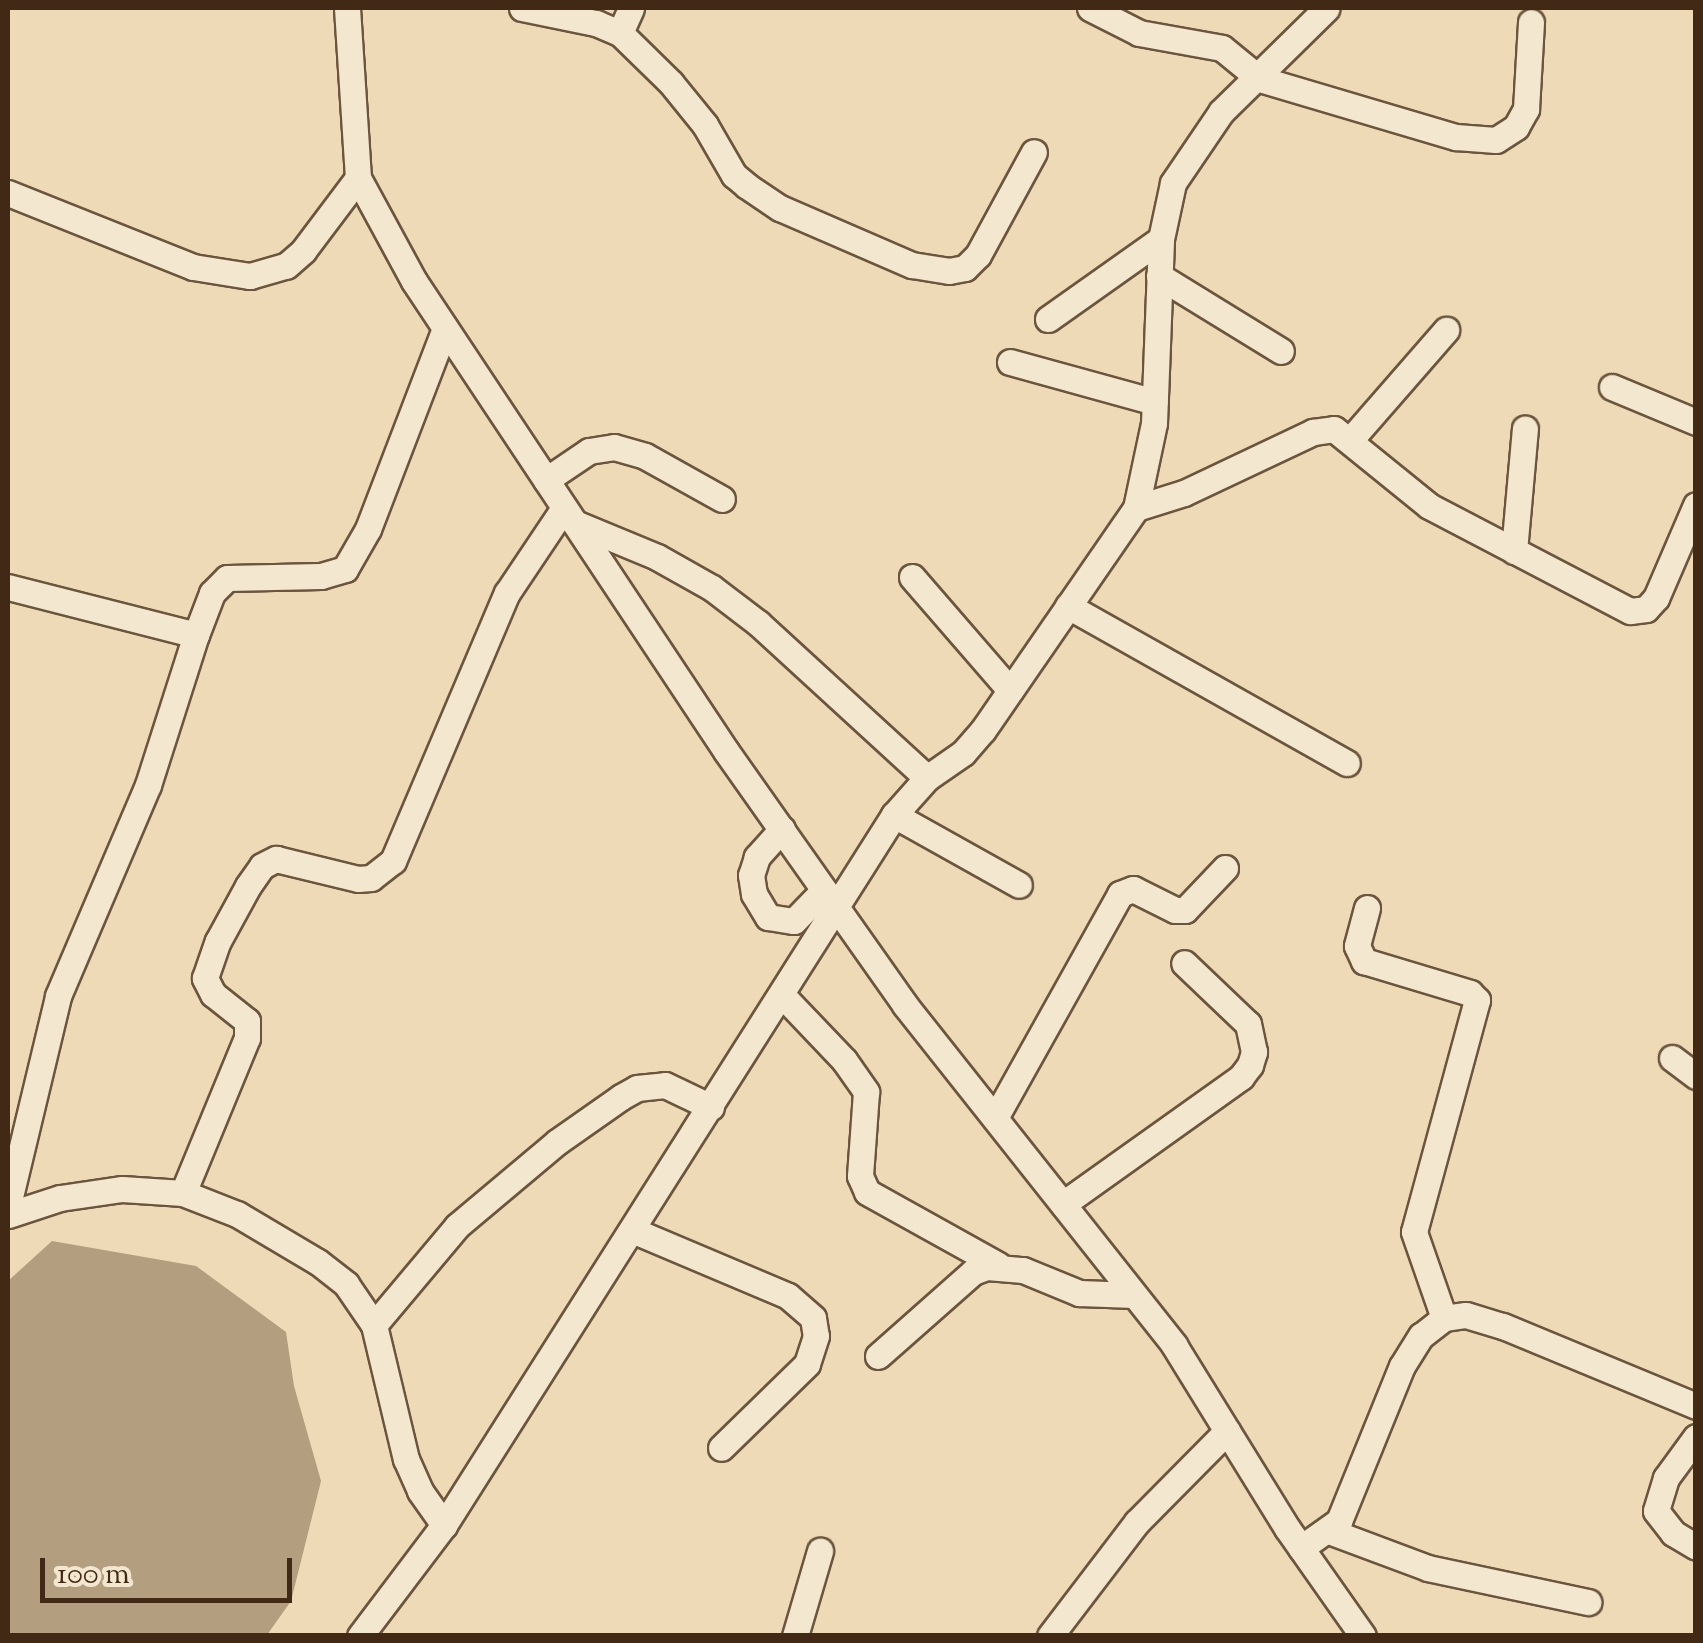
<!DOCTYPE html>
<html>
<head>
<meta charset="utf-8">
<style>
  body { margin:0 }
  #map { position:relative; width:1703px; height:1643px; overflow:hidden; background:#eedab6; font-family:"Sorts Mill Goudy",serif }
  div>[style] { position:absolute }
  .water>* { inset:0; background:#b39e80 }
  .roads { filter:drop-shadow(2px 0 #6c553e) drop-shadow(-2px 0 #6c553e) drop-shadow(0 2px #6c553e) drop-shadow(0 -2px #6c553e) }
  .minor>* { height:25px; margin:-12.5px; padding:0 12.5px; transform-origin:12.5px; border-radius:12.5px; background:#f4e7d0 }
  span { translate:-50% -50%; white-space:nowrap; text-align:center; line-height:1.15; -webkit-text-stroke:9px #f4e7d0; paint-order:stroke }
  .frame { position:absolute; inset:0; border:10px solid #412916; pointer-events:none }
  .scale { position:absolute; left:40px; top:1558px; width:252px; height:45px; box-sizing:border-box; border:5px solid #412916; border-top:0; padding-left:12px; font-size:30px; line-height:35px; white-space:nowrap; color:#412916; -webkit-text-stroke:8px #f4e7d0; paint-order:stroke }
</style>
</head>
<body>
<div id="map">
  <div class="water">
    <i style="clip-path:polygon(52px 1241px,196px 1266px,286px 1332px,294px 1386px,321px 1481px,291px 1601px,267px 1635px,8px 1635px,8px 1281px)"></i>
  </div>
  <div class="roads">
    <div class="minor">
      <i style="left:347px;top:8px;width:170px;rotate:86.3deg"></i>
      <i style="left:358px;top:178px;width:117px;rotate:61.5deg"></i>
      <i style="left:414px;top:281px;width:564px;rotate:56.42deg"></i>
      <i style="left:726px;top:751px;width:311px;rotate:54.8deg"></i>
      <i style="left:905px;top:1005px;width:434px;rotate:51.6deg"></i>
      <i style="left:1174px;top:1345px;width:215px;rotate:58.3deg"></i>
      <i style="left:1287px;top:1528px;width:132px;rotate:54.9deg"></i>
      <i style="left:522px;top:8px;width:76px;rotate:11.5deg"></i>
      <i style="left:596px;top:23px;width:26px;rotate:23deg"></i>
      <i style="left:620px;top:33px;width:71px;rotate:44.4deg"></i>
      <i style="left:671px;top:83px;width:54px;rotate:51deg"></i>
      <i style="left:705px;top:125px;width:58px;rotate:59.9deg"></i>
      <i style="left:734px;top:175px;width:17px;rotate:40deg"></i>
      <i style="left:747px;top:186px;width:40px;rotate:34deg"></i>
      <i style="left:780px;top:208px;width:144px;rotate:23.4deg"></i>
      <i style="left:912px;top:265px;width:37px;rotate:9deg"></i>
      <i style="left:949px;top:271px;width:16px;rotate:-11deg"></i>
      <i style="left:965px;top:268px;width:18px;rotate:-45deg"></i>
      <i style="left:978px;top:255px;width:117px;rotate:-61.5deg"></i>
      <i style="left:1090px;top:8px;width:55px;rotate:27deg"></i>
      <i style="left:1139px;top:33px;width:84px;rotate:10.2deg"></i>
      <i style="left:1222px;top:48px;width:43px;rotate:39.3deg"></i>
      <i style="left:620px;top:33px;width:27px;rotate:-66deg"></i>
      <i style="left:1253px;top:77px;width:212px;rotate:16.5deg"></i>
      <i style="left:1456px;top:137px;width:40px;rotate:4.3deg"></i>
      <i style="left:1496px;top:140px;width:24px;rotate:-33deg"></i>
      <i style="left:1516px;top:127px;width:21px;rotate:-61deg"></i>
      <i style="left:1526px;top:109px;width:87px;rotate:-86.7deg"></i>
      <i style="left:8px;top:193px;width:199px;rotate:21.8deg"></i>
      <i style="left:193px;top:267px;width:58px;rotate:9deg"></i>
      <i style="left:250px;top:276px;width:37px;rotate:-16deg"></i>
      <i style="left:286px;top:266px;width:23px;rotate:-41deg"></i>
      <i style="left:303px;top:251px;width:91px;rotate:-53deg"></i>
      <i style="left:1159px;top:276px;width:143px;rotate:31.6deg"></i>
      <i style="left:1048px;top:319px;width:138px;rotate:-35.3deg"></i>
      <i style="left:1010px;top:362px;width:150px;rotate:15.4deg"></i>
      <i style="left:1612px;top:387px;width:91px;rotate:22.6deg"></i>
      <i style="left:1351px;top:439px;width:145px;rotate:-48.9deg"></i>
      <i style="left:546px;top:480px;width:52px;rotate:-34deg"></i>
      <i style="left:589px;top:451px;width:25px;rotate:-9deg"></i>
      <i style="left:614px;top:447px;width:32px;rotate:16deg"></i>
      <i style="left:645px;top:456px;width:88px;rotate:29.2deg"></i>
      <i style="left:1136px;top:508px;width:50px;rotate:-17.4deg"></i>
      <i style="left:1184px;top:493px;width:143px;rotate:-25.3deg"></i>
      <i style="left:1313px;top:432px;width:21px;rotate:-8deg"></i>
      <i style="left:1334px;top:429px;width:122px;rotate:39deg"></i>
      <i style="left:1429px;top:506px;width:227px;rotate:27.6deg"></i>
      <i style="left:1630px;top:611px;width:16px;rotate:-7deg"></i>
      <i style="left:1646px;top:609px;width:15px;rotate:-48deg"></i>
      <i style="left:1656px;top:598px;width:101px;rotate:-66.7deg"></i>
      <i style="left:575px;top:523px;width:89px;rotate:22.5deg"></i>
      <i style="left:657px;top:557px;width:63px;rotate:29.4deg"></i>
      <i style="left:712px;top:588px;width:58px;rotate:37.3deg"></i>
      <i style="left:758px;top:623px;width:229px;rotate:42.5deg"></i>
      <i style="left:1514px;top:551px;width:123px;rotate:-84.9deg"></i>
      <i style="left:912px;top:577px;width:150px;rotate:49.1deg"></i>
      <i style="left:8px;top:587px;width:194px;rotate:14.3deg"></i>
      <i style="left:196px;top:635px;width:45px;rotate:-69.1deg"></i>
      <i style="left:212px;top:593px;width:21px;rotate:-45deg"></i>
      <i style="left:227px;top:578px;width:94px;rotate:-1.2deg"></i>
      <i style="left:321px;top:576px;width:25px;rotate:-16deg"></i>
      <i style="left:345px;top:569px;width:46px;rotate:-60.1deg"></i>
      <i style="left:368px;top:529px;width:215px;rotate:-69deg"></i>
      <i style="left:1068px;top:606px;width:320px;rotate:29.4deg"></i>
      <i style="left:894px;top:815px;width:143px;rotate:29.2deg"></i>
      <i style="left:782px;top:829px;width:38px;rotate:132deg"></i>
      <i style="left:757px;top:857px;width:19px;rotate:108deg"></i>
      <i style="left:751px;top:875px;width:19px;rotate:81deg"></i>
      <i style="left:754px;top:894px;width:27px;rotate:59deg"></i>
      <i style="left:768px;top:917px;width:26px;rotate:9deg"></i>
      <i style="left:794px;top:921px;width:43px;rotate:-45.9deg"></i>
      <i style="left:1367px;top:908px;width:39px;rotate:105deg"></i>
      <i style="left:1357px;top:946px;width:17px;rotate:65deg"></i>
      <i style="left:1364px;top:961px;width:111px;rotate:16.8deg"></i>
      <i style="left:1470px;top:993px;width:10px;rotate:45deg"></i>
      <i style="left:1477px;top:1000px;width:240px;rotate:105.2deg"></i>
      <i style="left:1414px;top:1232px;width:91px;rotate:70.8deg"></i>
      <i style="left:782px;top:995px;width:90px;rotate:46.4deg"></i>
      <i style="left:844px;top:1060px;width:39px;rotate:55deg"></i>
      <i style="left:866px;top:1092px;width:84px;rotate:94.1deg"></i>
      <i style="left:860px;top:1176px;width:17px;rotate:66deg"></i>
      <i style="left:867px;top:1192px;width:150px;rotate:29.1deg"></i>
      <i style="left:1672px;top:1058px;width:30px;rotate:37deg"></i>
      <i style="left:995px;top:1118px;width:257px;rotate:-60.8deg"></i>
      <i style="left:1120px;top:894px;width:14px;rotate:-21deg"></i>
      <i style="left:1133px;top:889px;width:47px;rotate:26.6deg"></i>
      <i style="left:1175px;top:910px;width:10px"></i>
      <i style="left:1185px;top:910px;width:58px;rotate:-46.4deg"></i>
      <i style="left:183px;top:1193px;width:168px;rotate:-67.6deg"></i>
      <i style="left:247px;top:1038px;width:17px;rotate:-90deg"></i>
      <i style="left:247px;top:1021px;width:43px;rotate:-141.5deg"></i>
      <i style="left:213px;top:994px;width:18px;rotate:-117deg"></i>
      <i style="left:205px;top:978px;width:39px;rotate:-71deg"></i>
      <i style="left:218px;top:941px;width:63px;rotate:-61.4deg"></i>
      <i style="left:248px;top:886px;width:24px;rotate:-55deg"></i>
      <i style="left:262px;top:866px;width:16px;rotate:-27deg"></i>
      <i style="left:276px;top:859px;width:84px;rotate:13.7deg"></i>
      <i style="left:358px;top:879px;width:13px;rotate:-4deg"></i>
      <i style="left:371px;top:878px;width:28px;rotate:-38deg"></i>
      <i style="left:393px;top:861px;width:291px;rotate:-67deg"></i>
      <i style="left:507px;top:593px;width:102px;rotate:-56.2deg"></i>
      <i style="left:1063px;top:1204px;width:219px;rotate:-35.5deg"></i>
      <i style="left:1241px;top:1077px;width:15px;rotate:-53deg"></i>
      <i style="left:1250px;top:1065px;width:14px;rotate:-73deg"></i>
      <i style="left:1254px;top:1052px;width:29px;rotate:-102deg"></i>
      <i style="left:1248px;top:1024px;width:88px;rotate:-136.4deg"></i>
      <i style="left:8px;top:1205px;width:215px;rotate:-76.5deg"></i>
      <i style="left:58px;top:996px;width:229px;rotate:-66.9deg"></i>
      <i style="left:148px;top:785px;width:157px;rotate:-72.3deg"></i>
      <i style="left:8px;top:1215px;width:55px;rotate:-18.1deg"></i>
      <i style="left:60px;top:1198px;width:63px;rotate:-8.3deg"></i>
      <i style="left:122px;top:1189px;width:61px;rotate:3.8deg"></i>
      <i style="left:183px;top:1193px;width:58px;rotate:21.3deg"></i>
      <i style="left:237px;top:1214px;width:94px;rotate:30.7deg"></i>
      <i style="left:318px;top:1262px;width:36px;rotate:38deg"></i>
      <i style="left:346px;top:1284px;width:50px;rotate:55.7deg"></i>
      <i style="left:374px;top:1325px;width:138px;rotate:76.6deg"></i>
      <i style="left:406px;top:1459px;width:35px;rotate:66deg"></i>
      <i style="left:420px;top:1491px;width:42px;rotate:54.8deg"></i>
      <i style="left:632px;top:1230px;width:169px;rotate:22.9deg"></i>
      <i style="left:788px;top:1296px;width:33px;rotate:41deg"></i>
      <i style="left:813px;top:1318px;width:18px;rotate:81deg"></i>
      <i style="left:816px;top:1336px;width:29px;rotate:108deg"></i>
      <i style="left:807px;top:1364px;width:120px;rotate:135.7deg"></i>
      <i style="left:374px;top:1325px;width:129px;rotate:-50deg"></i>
      <i style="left:457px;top:1226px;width:131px;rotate:-40deg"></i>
      <i style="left:557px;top:1142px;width:78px;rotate:-35.1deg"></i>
      <i style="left:621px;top:1097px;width:18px;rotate:-29deg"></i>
      <i style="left:637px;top:1088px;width:28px;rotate:-6deg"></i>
      <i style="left:665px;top:1085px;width:51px;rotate:25.6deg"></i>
      <i style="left:878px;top:1356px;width:127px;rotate:-41.5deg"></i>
      <i style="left:973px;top:1272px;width:15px;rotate:-20deg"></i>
      <i style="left:987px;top:1267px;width:36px;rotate:5deg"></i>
      <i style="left:1023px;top:1270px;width:61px;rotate:22.3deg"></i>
      <i style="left:1079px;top:1293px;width:55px;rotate:2.1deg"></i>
      <i style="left:1696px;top:1437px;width:51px;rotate:126.2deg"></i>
      <i style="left:1666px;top:1478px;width:34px;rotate:107deg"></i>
      <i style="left:1656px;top:1511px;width:28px;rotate:52deg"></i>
      <i style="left:1673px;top:1533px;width:27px;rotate:31deg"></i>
      <i style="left:1329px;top:1531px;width:106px;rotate:20.5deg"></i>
      <i style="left:1428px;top:1568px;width:164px;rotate:12deg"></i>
      <i style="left:1301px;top:1548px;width:47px;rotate:-35.4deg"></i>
      <i style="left:1339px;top:1521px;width:167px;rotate:-67.9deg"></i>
      <i style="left:1402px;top:1366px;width:36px;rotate:-58deg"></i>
      <i style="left:1421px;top:1336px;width:29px;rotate:-38deg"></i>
      <i style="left:1444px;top:1318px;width:22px;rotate:-8deg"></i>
      <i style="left:1466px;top:1315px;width:39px;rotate:17deg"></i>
      <i style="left:1503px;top:1326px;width:209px;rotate:22.5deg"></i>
      <i style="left:360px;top:1636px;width:139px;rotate:-52.9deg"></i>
      <i style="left:444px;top:1525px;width:841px;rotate:-57.63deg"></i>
      <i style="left:894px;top:815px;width:50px;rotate:-48.3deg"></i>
      <i style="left:927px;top:778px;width:44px;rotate:-34.8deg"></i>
      <i style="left:963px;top:753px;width:30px;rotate:-49deg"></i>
      <i style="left:983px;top:730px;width:270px;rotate:-55.4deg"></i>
      <i style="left:1136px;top:508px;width:87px;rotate:-78deg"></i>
      <i style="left:1154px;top:423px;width:184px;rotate:-87.8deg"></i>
      <i style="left:1161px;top:239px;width:57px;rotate:-77.9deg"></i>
      <i style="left:1173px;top:183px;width:86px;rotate:-55.9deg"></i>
      <i style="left:1221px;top:112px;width:148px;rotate:-44.5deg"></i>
      <i style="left:795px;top:1636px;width:89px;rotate:-73.6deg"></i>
      <i style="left:1050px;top:1636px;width:143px;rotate:-52.7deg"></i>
      <i style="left:1137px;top:1522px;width:128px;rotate:-45.3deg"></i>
    </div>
  </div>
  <div class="frame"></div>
  <div class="scale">100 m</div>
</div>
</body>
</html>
